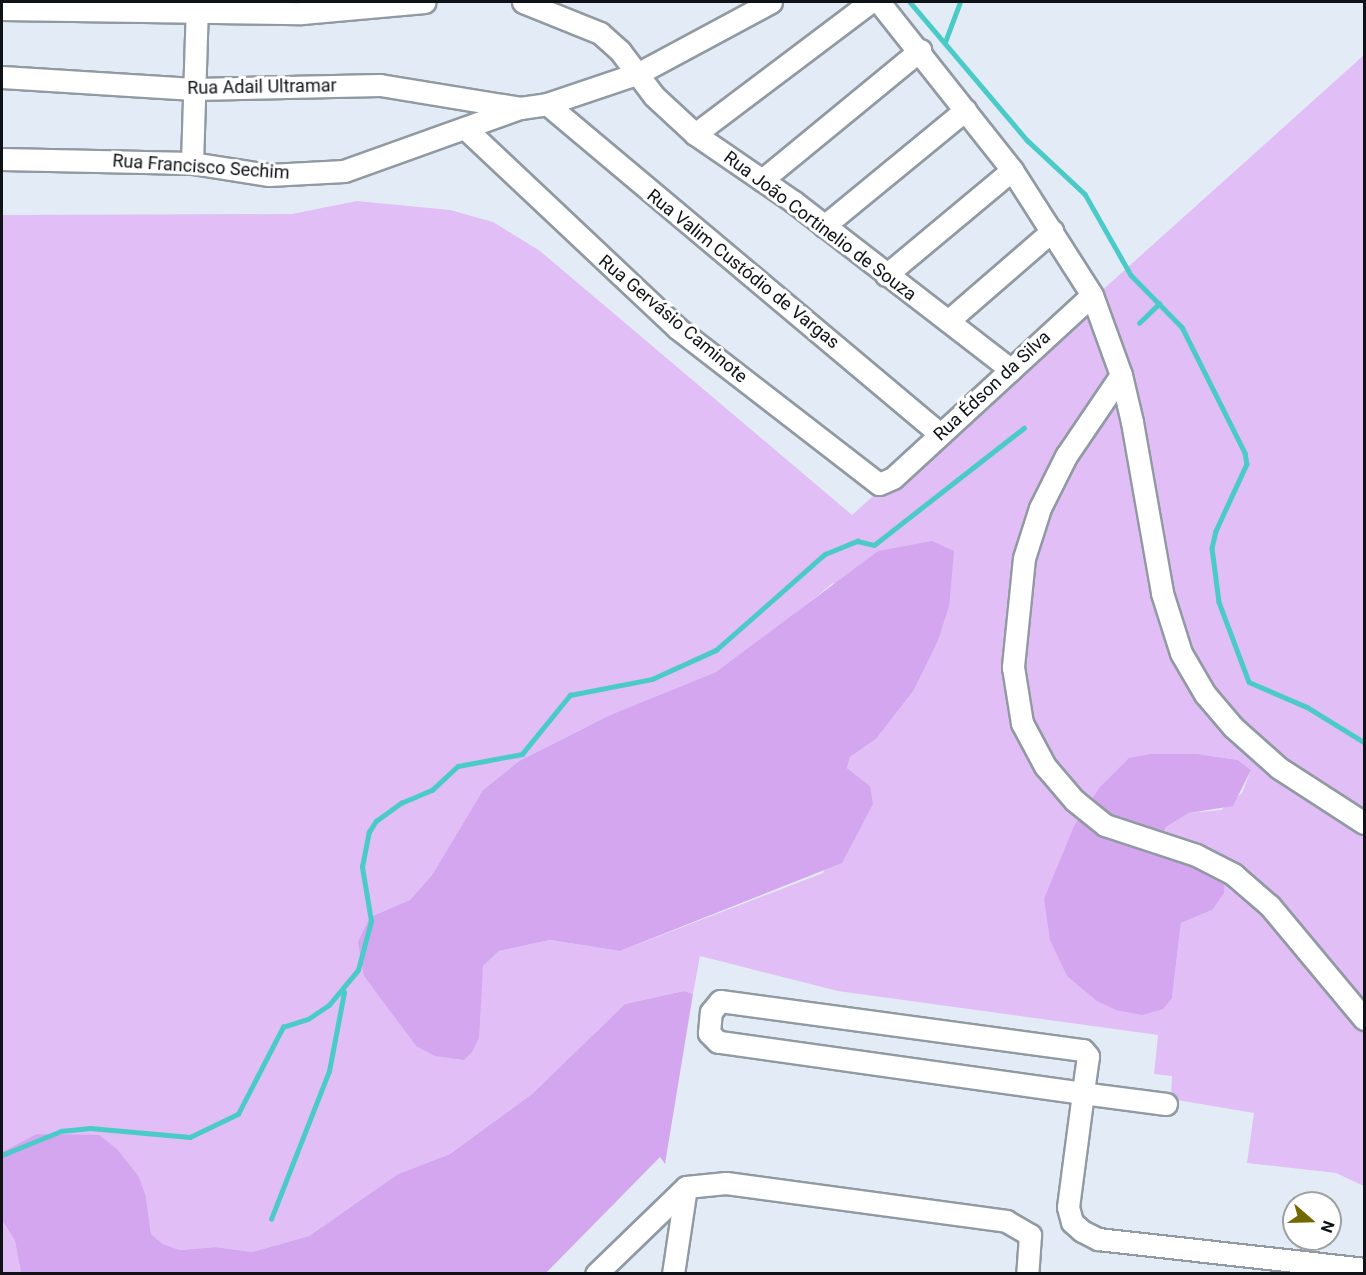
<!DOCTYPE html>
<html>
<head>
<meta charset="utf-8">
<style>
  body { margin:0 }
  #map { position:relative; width:1366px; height:1275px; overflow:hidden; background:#e3ecf6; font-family:Roboto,sans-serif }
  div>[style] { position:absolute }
  .green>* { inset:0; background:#e1bef6 }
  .forest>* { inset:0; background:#d4a6ef }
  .stream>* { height:4.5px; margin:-2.25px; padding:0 2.25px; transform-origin:2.25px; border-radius:2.25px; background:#4acbc8 }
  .roads { filter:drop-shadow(2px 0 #919aa3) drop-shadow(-2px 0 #919aa3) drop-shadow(0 2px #919aa3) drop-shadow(0 -2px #919aa3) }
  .minor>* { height:21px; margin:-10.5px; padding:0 10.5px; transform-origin:10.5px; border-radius:10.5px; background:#fff }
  span { translate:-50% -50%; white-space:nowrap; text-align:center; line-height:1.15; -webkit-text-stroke:6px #fff; paint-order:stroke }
  .street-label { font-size:18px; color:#0f1216 }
  .frame { position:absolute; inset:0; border:3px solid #0f1216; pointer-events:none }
  .north { position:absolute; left:1282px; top:1191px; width:60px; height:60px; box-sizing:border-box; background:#fff; border:2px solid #9fa0a2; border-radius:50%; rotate:110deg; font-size:16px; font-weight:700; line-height:24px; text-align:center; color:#0f1216 }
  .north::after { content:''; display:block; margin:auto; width:21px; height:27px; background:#726900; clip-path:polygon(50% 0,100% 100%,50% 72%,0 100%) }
</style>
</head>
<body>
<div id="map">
  <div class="green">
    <i style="clip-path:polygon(evenodd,1364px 55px,1364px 1186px,1336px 1173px,1247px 1163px,1254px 1113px,1171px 1099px,1172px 1076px,1154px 1074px,1158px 1035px,838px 991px,700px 956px,693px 994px,684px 991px,625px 1004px,532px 1094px,450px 1154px,398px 1174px,309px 1236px,252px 1252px,215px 1247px,180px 1250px,163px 1244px,151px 1234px,146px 1197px,56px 1135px,36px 1134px,2px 1152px,2px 215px,292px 214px,357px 201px,450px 210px,493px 222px,540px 251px,852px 515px,1364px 55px,833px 583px,949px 607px,938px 641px,914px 690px,876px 739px,850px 757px,847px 768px,870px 786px,823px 873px,620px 951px,550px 940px,499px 951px,483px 966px,478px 1009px,416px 1046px,364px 975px,370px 917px,410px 900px,432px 875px,483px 790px,519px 761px,610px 715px,716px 672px,763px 640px,833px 583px,1364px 55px,1150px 754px,1198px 754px,1238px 760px,1251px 770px,1242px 793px,1221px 810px,1189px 813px,1166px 827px,1163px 835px,1212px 910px,1181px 923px,1172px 998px,1150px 754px)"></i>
    <i style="clip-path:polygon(2px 1220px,15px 1241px,21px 1273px,2px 1273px)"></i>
  </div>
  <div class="forest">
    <i style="clip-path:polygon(932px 541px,954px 551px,949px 607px,938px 641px,914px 690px,876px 739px,850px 757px,847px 768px,870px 786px,873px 804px,842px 863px,620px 951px,550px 940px,499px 951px,483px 966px,479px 1038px,472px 1052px,464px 1060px,435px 1056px,416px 1046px,364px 976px,358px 942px,370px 917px,410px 900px,432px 875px,483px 790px,519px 761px,610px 715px,716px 672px,878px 551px)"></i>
    <i style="clip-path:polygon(1150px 754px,1198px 754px,1238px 760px,1251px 770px,1233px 806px,1189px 813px,1166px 827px,1163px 834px,1225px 875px,1224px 893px,1212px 910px,1181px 923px,1172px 998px,1163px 1009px,1142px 1015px,1116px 1010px,1097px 1001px,1067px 976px,1050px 940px,1044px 899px,1074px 826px,1100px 787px,1129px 758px)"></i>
    <i style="clip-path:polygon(684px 991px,693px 994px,665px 1164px,660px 1157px,546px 1273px,21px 1273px,15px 1241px,2px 1220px,2px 1152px,36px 1134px,99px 1135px,117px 1149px,139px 1177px,146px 1197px,151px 1234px,163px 1244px,180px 1250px,215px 1247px,252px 1252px,309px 1236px,398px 1174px,450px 1154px,532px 1094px,625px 1004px)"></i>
  </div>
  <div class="stream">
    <i style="left:910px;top:2px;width:181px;rotate:49.7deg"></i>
    <i style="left:1027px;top:140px;width:79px;rotate:43deg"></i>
    <i style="left:1085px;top:194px;width:93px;rotate:60.4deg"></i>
    <i style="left:1131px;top:275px;width:73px;rotate:45.6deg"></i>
    <i style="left:1182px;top:327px;width:141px;rotate:63.4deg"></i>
    <i style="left:1245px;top:453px;width:11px;rotate:80deg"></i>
    <i style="left:1247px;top:464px;width:74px;rotate:114.8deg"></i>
    <i style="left:1216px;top:531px;width:17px;rotate:103deg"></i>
    <i style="left:1212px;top:548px;width:54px;rotate:82.6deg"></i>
    <i style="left:1219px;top:602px;width:85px;rotate:69.4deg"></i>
    <i style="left:1249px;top:682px;width:63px;rotate:23.3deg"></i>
    <i style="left:1307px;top:707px;width:67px;rotate:31.6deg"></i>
    <i style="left:945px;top:42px;width:43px;rotate:-69.4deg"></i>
    <i style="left:1139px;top:323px;width:28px;rotate:-44deg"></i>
    <i style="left:2px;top:1155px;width:64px;rotate:-22.1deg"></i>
    <i style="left:61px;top:1131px;width:29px;rotate:-6deg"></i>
    <i style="left:90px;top:1128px;width:100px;rotate:5.1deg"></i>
    <i style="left:190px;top:1137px;width:53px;rotate:-25.6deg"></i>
    <i style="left:238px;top:1114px;width:98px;rotate:-62.7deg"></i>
    <i style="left:283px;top:1027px;width:26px;rotate:-18deg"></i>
    <i style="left:308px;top:1019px;width:25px;rotate:-34deg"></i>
    <i style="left:329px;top:1005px;width:45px;rotate:-50.4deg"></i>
    <i style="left:358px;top:970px;width:51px;rotate:-75.1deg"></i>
    <i style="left:371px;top:921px;width:55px;rotate:-99.5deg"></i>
    <i style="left:362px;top:867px;width:36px;rotate:-79deg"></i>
    <i style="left:369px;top:832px;width:13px;rotate:-58deg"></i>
    <i style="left:376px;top:821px;width:31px;rotate:-36deg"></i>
    <i style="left:401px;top:803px;width:34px;rotate:-23deg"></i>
    <i style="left:432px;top:790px;width:35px;rotate:-43deg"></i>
    <i style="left:458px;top:766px;width:65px;rotate:-10.6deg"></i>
    <i style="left:522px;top:754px;width:76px;rotate:-50.9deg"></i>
    <i style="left:570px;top:695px;width:84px;rotate:-11deg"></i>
    <i style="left:652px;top:679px;width:70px;rotate:-24.4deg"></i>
    <i style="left:716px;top:650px;width:145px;rotate:-41.4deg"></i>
    <i style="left:825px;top:554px;width:35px;rotate:-22deg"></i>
    <i style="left:857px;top:541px;width:17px;rotate:13deg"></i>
    <i style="left:874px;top:545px;width:190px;rotate:-38deg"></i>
    <i style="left:271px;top:1219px;width:159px;rotate:-68.6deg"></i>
    <i style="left:329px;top:1071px;width:80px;rotate:-79.2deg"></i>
  </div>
  <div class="roads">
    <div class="minor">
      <i style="left:523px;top:2px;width:83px;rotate:21.9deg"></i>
      <i style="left:600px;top:33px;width:27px;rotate:42deg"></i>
      <i style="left:620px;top:51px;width:56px;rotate:52.9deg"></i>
      <i style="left:654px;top:96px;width:56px;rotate:42.8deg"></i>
      <i style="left:695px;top:134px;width:120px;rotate:34.5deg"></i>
      <i style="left:794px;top:202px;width:274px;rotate:37.7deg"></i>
      <i style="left:879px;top:2px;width:214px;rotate:51.6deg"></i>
      <i style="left:1012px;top:170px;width:148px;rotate:57.4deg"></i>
      <i style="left:1092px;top:295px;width:85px;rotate:70.1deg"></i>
      <i style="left:1121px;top:375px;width:48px;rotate:76.8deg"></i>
      <i style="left:1132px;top:422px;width:174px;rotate:80deg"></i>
      <i style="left:1162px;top:593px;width:63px;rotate:72.4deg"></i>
      <i style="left:1181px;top:653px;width:48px;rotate:59.7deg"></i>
      <i style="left:1205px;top:694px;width:43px;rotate:49.7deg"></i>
      <i style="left:1233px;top:727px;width:62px;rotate:41.7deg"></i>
      <i style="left:1279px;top:768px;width:101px;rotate:32.9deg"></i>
      <i style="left:2px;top:9px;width:300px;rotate:0.8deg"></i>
      <i style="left:302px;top:13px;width:123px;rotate:-5.1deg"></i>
      <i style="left:2px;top:77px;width:192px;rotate:3.6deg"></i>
      <i style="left:194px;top:89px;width:186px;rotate:-1.2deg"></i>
      <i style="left:380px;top:85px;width:142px;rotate:9.3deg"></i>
      <i style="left:547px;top:104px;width:513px;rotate:40.02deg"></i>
      <i style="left:467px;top:130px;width:289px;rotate:43.3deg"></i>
      <i style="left:677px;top:328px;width:255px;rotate:37.7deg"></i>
      <i style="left:879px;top:484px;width:15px;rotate:-23deg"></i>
      <i style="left:893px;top:478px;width:270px;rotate:-42.6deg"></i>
      <i style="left:695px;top:134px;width:219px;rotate:-37deg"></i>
      <i style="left:2px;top:159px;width:190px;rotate:1.2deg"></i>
      <i style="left:192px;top:163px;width:78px;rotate:8.9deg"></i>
      <i style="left:269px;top:175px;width:75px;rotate:-3.1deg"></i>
      <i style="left:344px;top:171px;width:187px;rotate:-19.7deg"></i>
      <i style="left:520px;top:108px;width:27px;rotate:-8deg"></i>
      <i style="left:547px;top:104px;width:97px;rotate:-18.6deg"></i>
      <i style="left:639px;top:73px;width:150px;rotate:-28.3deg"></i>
      <i style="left:192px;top:163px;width:161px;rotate:-88.2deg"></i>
      <i style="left:762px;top:180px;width:205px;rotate:-39.4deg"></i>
      <i style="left:824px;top:226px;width:183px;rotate:-39.4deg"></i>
      <i style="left:886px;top:275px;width:164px;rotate:-39.8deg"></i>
      <i style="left:948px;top:321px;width:138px;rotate:-40.9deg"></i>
      <i style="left:1121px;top:375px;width:98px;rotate:124.2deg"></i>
      <i style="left:1066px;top:456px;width:58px;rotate:116.6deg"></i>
      <i style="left:1040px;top:508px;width:52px;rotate:107.7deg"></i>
      <i style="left:1024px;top:558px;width:110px;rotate:95.8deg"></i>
      <i style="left:1013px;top:667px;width:57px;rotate:80.9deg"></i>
      <i style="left:1022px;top:723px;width:49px;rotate:61.9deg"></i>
      <i style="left:1045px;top:766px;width:45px;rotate:49.5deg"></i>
      <i style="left:1074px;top:800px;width:40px;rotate:39deg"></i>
      <i style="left:1105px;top:825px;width:96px;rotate:18.2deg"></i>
      <i style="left:1196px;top:855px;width:42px;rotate:27.2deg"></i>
      <i style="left:1233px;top:874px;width:49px;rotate:40.9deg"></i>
      <i style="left:1270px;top:906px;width:147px;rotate:50.2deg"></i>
      <i style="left:1166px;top:1104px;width:84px;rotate:-172.5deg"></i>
      <i style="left:1083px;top:1093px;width:369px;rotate:-172deg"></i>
      <i style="left:718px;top:1042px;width:13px;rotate:-135deg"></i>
      <i style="left:709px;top:1033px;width:21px;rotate:-85deg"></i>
      <i style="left:711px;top:1012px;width:14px;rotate:-51deg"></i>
      <i style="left:720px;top:1001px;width:366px;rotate:7.7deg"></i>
      <i style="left:1083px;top:1050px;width:8px;rotate:50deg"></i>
      <i style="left:1088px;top:1056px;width:37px;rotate:98deg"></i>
      <i style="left:1083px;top:1093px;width:115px;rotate:97.5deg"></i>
      <i style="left:1068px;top:1207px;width:16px;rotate:75deg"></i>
      <i style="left:1072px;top:1222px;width:13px;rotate:42deg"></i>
      <i style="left:1082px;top:1231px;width:18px;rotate:27deg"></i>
      <i style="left:1098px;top:1239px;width:268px;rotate:6.4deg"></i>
      <i style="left:596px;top:1274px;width:125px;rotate:-44deg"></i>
      <i style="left:686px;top:1187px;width:40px;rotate:-5.7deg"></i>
      <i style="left:726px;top:1183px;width:283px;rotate:7.7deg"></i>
      <i style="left:1006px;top:1221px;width:28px;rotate:30deg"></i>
      <i style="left:1030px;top:1235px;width:39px;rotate:94deg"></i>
      <i style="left:673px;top:1274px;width:88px;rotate:-81.5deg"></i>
    </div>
  </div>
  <div class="street-label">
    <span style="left:262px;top:87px;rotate:-1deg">Rua Adail Ultramar</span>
    <span style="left:201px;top:167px;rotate:4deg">Rua Francisco Sechim</span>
    <span style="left:820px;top:226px;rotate:37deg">Rua João Cortinelio de Souza</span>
    <span style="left:743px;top:269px;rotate:39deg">Rua Valim Custódio de Vargas</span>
    <span style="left:673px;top:319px;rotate:40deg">Rua Gervásio Caminote</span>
    <span style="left:992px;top:386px;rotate:-43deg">Rua Édson da Silva</span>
  </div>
  <div class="frame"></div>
  <div class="north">N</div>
</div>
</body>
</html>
